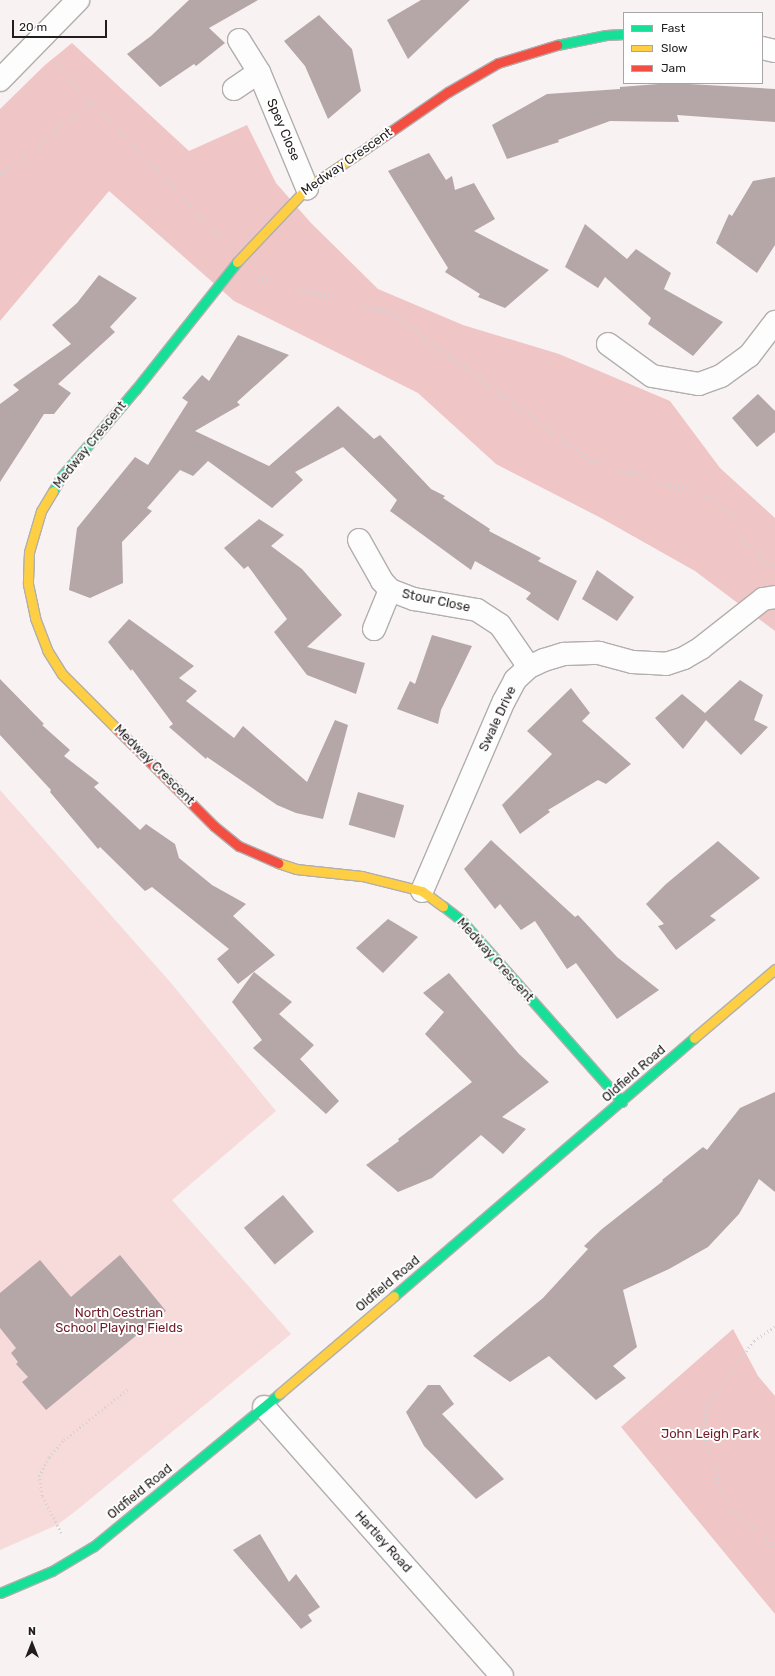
<!DOCTYPE html>
<html>
<head>
<meta charset="utf-8">
<style>
  body { margin:0 }
  #map { position:relative; width:775px; height:1676px; overflow:hidden; background:#f8f2f2; font-family:Rubik,sans-serif }
  div>[style] { position:absolute }
  .green>* { inset:0; background:#f7dada }
  .forest>* { inset:0; background:#efc5c6 }
  .building>* { inset:0; background:#b5a6a7; transform-origin:0 0 }
  .path>* { height:2.5px; margin-top:-1.25px; transform-origin:0; background:repeating-linear-gradient(90deg,#d3d1d1 0 1px,transparent 0 4px) }
  .roads { filter:drop-shadow(1px 0 #b2aeae) drop-shadow(-1px 0 #b2aeae) drop-shadow(0 1px #b2aeae) drop-shadow(0 -1px #b2aeae) }
  .street>* { height:22px; margin:-11px; padding:0 11px; transform-origin:11px; border-radius:11px; background:#fefdfd }
  .fast>* { height:9px; margin:-4.5px; padding:0 4.5px; transform-origin:4.5px; border-radius:4.5px; background:#16e098 }
  .slow>* { height:9px; margin:-4.5px; padding:0 4.5px; transform-origin:4.5px; border-radius:4.5px; background:#ffcf43 }
  .jam>* { height:9px; margin:-4.5px; padding:0 4.5px; transform-origin:4.5px; border-radius:4.5px; background:#f24e42 }
  span { translate:-50% -50%; white-space:nowrap; text-align:center; line-height:1.15; -webkit-text-stroke:4px #fff; paint-order:stroke }
  .street-label { font-size:13px; color:#221e1e }
  .park-label { font-size:13px; color:#701d28 }
  .legend { position:absolute; left:623px; top:12px; width:140px; height:72px; box-sizing:border-box; background:#fff; border:1px solid #a7a5a5; margin:0; padding:5px 7px; list-style:none; font-size:12px; color:#221e1e }
  .legend li { display:flex; align-items:center; gap:8px; height:20px }
  .legend b { width:20px; border:1px solid #a7a5a5 }
  .north { position:absolute; left:12px; top:1624px; width:40px; height:40px; -webkit-text-stroke:3px #fff; paint-order:stroke; rotate:0deg; font-size:11px; font-weight:700; line-height:16px; text-align:center; color:#221e1e }
  .north::after { content:''; display:block; margin:auto; width:14px; height:18px; background:#221e1e; clip-path:polygon(50% 0,100% 100%,50% 72%,0 100%) }
  .scale { position:absolute; left:12px; top:20px; width:95px; height:18px; box-sizing:border-box; border:2px solid #221e1e; border-top:0; padding-left:5px; font-size:12px; line-height:14px; white-space:nowrap; color:#221e1e; -webkit-text-stroke:3px #fff; paint-order:stroke }
</style>
</head>
<body>
<div id="map">
  <div class="green">
    <i style="clip-path:polygon(0 790px,171px 983px,276px 1111px,172px 1200px,291px 1334px,77px 1510px,57px 1525px,0 1550px)"></i>
  </div>
  <div class="forest">
    <i style="clip-path:polygon(72px 43px,189px 151px,247px 125px,276px 183px,311px 223px,378px 289px,463px 325px,559px 354px,670px 401px,720px 468px,775px 518px,775px 631px,695px 571px,601px 518px,496px 464px,418px 393px,234px 301px,109px 191px,0 321px,0 109px,45px 65px)"></i>
    <i style="clip-path:polygon(733px 1329px,758px 1376px,775px 1396px,775px 1614px,621px 1427px)"></i>
  </div>
  <div class="building">
    <i style="clip-path:polygon(189px 0,258px 0,209px 28px,225px 43px,196px 66px,194px 64px,160px 87px,127px 54px,151px 36px)"></i>
    <i style="clip-path:polygon(421px 0,470px 0,408px 59px,387px 20px)"></i>
    <i style="clip-path:polygon(319px 15px,352px 49px,361px 91px,328px 119px,305px 66px,284px 41px)"></i>
    <i style="clip-path:polygon(671px 83px,775px 89px,775px 122px,677px 115px,679px 122px,610px 121px,558px 140px,559px 142px,507px 159px,492px 125px,547px 94px,620px 89px,620px 87px)"></i>
    <i style="clip-path:polygon(429px 153px,446px 180px,452px 176px,455px 190px,474px 183px,495px 219px,474px 231px,549px 270px,505px 308px,478px 297px,480px 294px,445px 272px,448px 268px,388px 171px)"></i>
    <i style="clip-path:polygon(775px 177px,775px 245px,757px 273px,716px 243px,729px 214px,732px 216px,753px 181px)"></i>
    <i style="clip-path:polygon(585px 224px,627px 259px,636px 249px,671px 273px,664px 289px,723px 322px,693px 356px,648px 324px,651px 318px,605px 277px,598px 288px,565px 267px)"></i>
    <i style="clip-path:polygon(99px 275px,137px 298px,110px 327px,115px 332px,58px 384px,71px 393px,54px 414px,44px 414px,0 482px,0 404px,19px 390px,13px 385px,71px 344px,52px 325px,77px 303px)"></i>
    <i style="clip-path:polygon(238px 335px,289px 355px,237px 402px,240px 405px,195px 431px,269px 466px,338px 406px,374px 439px,380px 435px,431px 489px,445px 496px,443px 498px,490px 529px,489px 531px,541px 558px,538px 561px,577px 581px,558px 621px,526px 599px,531px 593px,475px 561px,471px 570px,390px 511px,397px 500px,343px 447px,295px 472px,303px 480px,272px 508px,208px 461px,193px 476px,180px 470px,147px 508px,152px 511px,122px 542px,123px 583px,90px 598px,69px 590px,77px 528px,135px 457px,148px 465px,188px 402px,182px 398px,202px 375px,209px 381px)"></i>
    <i style="clip-path:polygon(758px 394px,775px 411px,775px 432px,757px 447px,732px 418px)"></i>
    <i style="clip-path:polygon(259px 519px,284px 535px,271px 546px,302px 569px,342px 615px,307px 647px,365px 663px,356px 694px,307px 675px,274px 632px,287px 619px,248px 566px,244px 569px,224px 548px)"></i>
    <i style="clip-path:polygon(597px 570px,634px 597px,617px 621px,582px 599px)"></i>
    <i style="clip-path:polygon(129px 619px,194px 666px,179px 678px,197px 691px,186px 701px,234px 738px,243px 726px,307px 782px,335px 720px,348px 725px,323px 819px,296px 813px,277px 805px,207px 757px,206px 759px,169px 727px,173px 724px,132px 669px,131px 671px,108px 642px)"></i>
    <i style="clip-path:polygon(432px 635px,472px 646px,441px 710px,438px 724px,397px 709px,410px 681px,415px 684px)"></i>
    <i style="clip-path:polygon(0 679px,44px 724px,42px 725px,70px 750px,64px 756px,99px 783px,94px 787px,140px 830px,146px 824px,175px 844px,179px 858px,212px 885px,246px 904px,233px 916px,275px 955px,238px 984px,217px 959px,229px 949px,152px 887px,145px 891px,100px 847px,98px 849px,50px 792px,51px 790px,0 735px)"></i>
    <i style="clip-path:polygon(740px 680px,763px 695px,754px 720px,768px 727px,741px 755px,706px 720px,683px 749px,655px 718px,682px 694px,705px 713px)"></i>
    <i style="clip-path:polygon(571px 688px,590px 713px,582px 721px,631px 764px,606px 784px,598px 780px,548px 810px,550px 812px,520px 834px,502px 805px,552px 754px,527px 731px)"></i>
    <i style="left:358px;top:792px;width:48px;height:34px;rotate:16deg"></i>
    <i style="clip-path:polygon(491px 840px,575px 917px,578px 915px,617px 957px,659px 990px,617px 1019px,576px 963px,567px 969px,535px 921px,521px 930px,500px 904px,495px 909px,464px 869px)"></i>
    <i style="clip-path:polygon(718px 841px,760px 878px,710px 916px,716px 920px,676px 950px,658px 926px,664px 924px,646px 904px,666px 884px)"></i>
    <i style="clip-path:polygon(388px 919px,418px 937px,383px 973px,356px 948px)"></i>
    <i style="clip-path:polygon(254px 972px,292px 1002px,279px 1014px,314px 1045px,300px 1059px,339px 1101px,326px 1114px,253px 1048px,262px 1040px,232px 1002px)"></i>
    <i style="clip-path:polygon(449px 973px,519px 1054px,549px 1082px,502px 1117px,526px 1129px,503px 1154px,481px 1135px,432px 1178px,398px 1192px,366px 1165px,399px 1141px,398px 1139px,472px 1082px,425px 1034px,444px 1012px,423px 993px)"></i>
    <i style="clip-path:polygon(775px 1092px,775px 1192px,759px 1179px,739px 1214px,708px 1247px,669px 1269px,623px 1290px,637px 1347px,613px 1366px,626px 1378px,596px 1400px,549px 1356px,510px 1382px,473px 1356px,543px 1298px,588px 1249px,584px 1246px,602px 1229px,663px 1181px,662px 1180px,703px 1147px,707px 1150px,740px 1108px)"></i>
    <i style="left:283px;top:1195px;width:48px;height:51px;rotate:50deg"></i>
    <i style="clip-path:polygon(120px 1255px,166px 1311px,46px 1410px,22px 1382px,28px 1377px,16px 1364px,18px 1362px,11px 1353px,16px 1348px,0 1328px,0 1293px,40px 1260px,71px 1297px)"></i>
    <i style="clip-path:polygon(428px 1385px,440px 1385px,454px 1404px,442px 1414px,504px 1479px,476px 1499px,424px 1446px,406px 1412px)"></i>
    <i style="clip-path:polygon(260px 1534px,289px 1582px,296px 1574px,320px 1607px,308px 1615px,312px 1621px,301px 1629px,233px 1550px)"></i>
  </div>
  <div class="path">
    <i style="left:58px;top:62px;width:4px;rotate:90deg"></i>
    <i style="left:58px;top:66px;width:237px;rotate:46.5deg"></i>
    <i style="left:0;top:173px;width:4px;rotate:-14deg"></i>
    <i style="left:4px;top:172px;width:112px;rotate:-38.5deg"></i>
    <i style="left:258px;top:278px;width:136px;rotate:14.4deg"></i>
    <i style="left:390px;top:312px;width:249px;rotate:36.5deg"></i>
    <i style="left:590px;top:460px;width:127px;rotate:17deg"></i>
    <i style="left:711px;top:497px;width:31px;rotate:40deg"></i>
    <i style="left:735px;top:517px;width:19px;rotate:84deg"></i>
    <i style="left:737px;top:536px;width:50px;rotate:40.1deg"></i>
    <i style="left:775px;top:1327px;width:25px;rotate:146deg"></i>
    <i style="left:754px;top:1341px;width:59px;rotate:126.1deg"></i>
    <i style="left:719px;top:1389px;width:20px;rotate:123deg"></i>
    <i style="left:708px;top:1406px;width:26px;rotate:101deg"></i>
    <i style="left:703px;top:1432px;width:78px;rotate:72deg"></i>
    <i style="left:727px;top:1506px;width:62px;rotate:39.8deg"></i>
    <i style="left:61px;top:1533px;width:42px;rotate:-117.2deg"></i>
    <i style="left:42px;top:1496px;width:20px;rotate:-99deg"></i>
    <i style="left:39px;top:1476px;width:21px;rotate:-62deg"></i>
    <i style="left:49px;top:1457px;width:23px;rotate:-49deg"></i>
    <i style="left:64px;top:1440px;width:83px;rotate:-38.7deg"></i>
  </div>
  <div class="roads">
    <div class="street">
      <i style="left:239px;top:40px;width:38px;rotate:58deg"></i>
      <i style="left:259px;top:72px;width:126px;rotate:67.5deg"></i>
      <i style="left:762px;top:48px;width:13px;rotate:13deg"></i>
      <i style="left:0;top:80px;width:112px;rotate:-45.7deg"></i>
      <i style="left:234px;top:89px;width:30px;rotate:-34deg"></i>
      <i style="left:608px;top:344px;width:54px;rotate:36deg"></i>
      <i style="left:652px;top:376px;width:48px;rotate:9.7deg"></i>
      <i style="left:699px;top:384px;width:23px;rotate:-20deg"></i>
      <i style="left:721px;top:376px;width:34px;rotate:-36deg"></i>
      <i style="left:749px;top:356px;width:43px;rotate:-52.6deg"></i>
      <i style="left:359px;top:540px;width:47px;rotate:60.7deg"></i>
      <i style="left:382px;top:581px;width:12px;rotate:48deg"></i>
      <i style="left:390px;top:590px;width:26px;rotate:21deg"></i>
      <i style="left:414px;top:599px;width:64px;rotate:9.9deg"></i>
      <i style="left:477px;top:610px;width:27px;rotate:33deg"></i>
      <i style="left:500px;top:625px;width:51px;rotate:55.4deg"></i>
      <i style="left:374px;top:629px;width:42px;rotate:-67.7deg"></i>
      <i style="left:422px;top:891px;width:207px;rotate:-66.7deg"></i>
      <i style="left:504px;top:701px;width:24px;rotate:-62deg"></i>
      <i style="left:515px;top:680px;width:19px;rotate:-43deg"></i>
      <i style="left:529px;top:667px;width:17px;rotate:-25deg"></i>
      <i style="left:544px;top:660px;width:21px;rotate:-17deg"></i>
      <i style="left:564px;top:654px;width:35px;rotate:-2deg"></i>
      <i style="left:599px;top:653px;width:34px;rotate:15deg"></i>
      <i style="left:632px;top:662px;width:34px;rotate:3deg"></i>
      <i style="left:666px;top:664px;width:19px;rotate:-18deg"></i>
      <i style="left:684px;top:658px;width:20px;rotate:-30deg"></i>
      <i style="left:701px;top:648px;width:79px;rotate:-38.3deg"></i>
      <i style="left:763px;top:599px;width:12px;rotate:-9deg"></i>
      <i style="left:264px;top:1407px;width:359px;rotate:48.5deg"></i>
    </div>
    <div class="fast">
      <i style="left:557px;top:45px;width:50px;rotate:-11.5deg"></i>
      <i style="left:606px;top:35px;width:18px;rotate:-3deg"></i>
      <i style="left:53px;top:491px;width:16px;rotate:-60deg"></i>
      <i style="left:61px;top:477px;width:116px;rotate:-49.6deg"></i>
      <i style="left:136px;top:389px;width:162px;rotate:-51.5deg"></i>
      <i style="left:443px;top:906px;width:23px;rotate:38deg"></i>
      <i style="left:461px;top:920px;width:243px;rotate:48.5deg"></i>
      <i style="left:394px;top:1296px;width:396px;rotate:-40.7deg"></i>
      <i style="left:0;top:1593px;width:56px;rotate:-22.9deg"></i>
      <i style="left:52px;top:1571px;width:49px;rotate:-30.8deg"></i>
      <i style="left:94px;top:1546px;width:239px;rotate:-39.4deg"></i>
    </div>
    <div class="slow">
      <i style="left:237px;top:262px;width:102px;rotate:-46.6deg"></i>
      <i style="left:307px;top:188px;width:70px;rotate:-33.9deg"></i>
      <i style="left:53px;top:491px;width:23px;rotate:121deg"></i>
      <i style="left:41px;top:511px;width:43px;rotate:106.3deg"></i>
      <i style="left:29px;top:552px;width:32px;rotate:92deg"></i>
      <i style="left:28px;top:584px;width:35px;rotate:78deg"></i>
      <i style="left:35px;top:618px;width:34px;rotate:69deg"></i>
      <i style="left:47px;top:650px;width:28px;rotate:58deg"></i>
      <i style="left:62px;top:674px;width:79px;rotate:45deg"></i>
      <i style="left:278px;top:863px;width:19px;rotate:18deg"></i>
      <i style="left:296px;top:869px;width:66px;rotate:6.1deg"></i>
      <i style="left:362px;top:876px;width:62px;rotate:14deg"></i>
      <i style="left:422px;top:891px;width:26px;rotate:36deg"></i>
      <i style="left:694px;top:1038px;width:106px;rotate:-40.4deg"></i>
      <i style="left:279px;top:1394px;width:151px;rotate:-40.4deg"></i>
    </div>
    <div class="jam">
      <i style="left:365px;top:149px;width:101px;rotate:-34.5deg"></i>
      <i style="left:448px;top:92px;width:58px;rotate:-30.1deg"></i>
      <i style="left:498px;top:63px;width:62px;rotate:-17deg"></i>
      <i style="left:118px;top:730px;width:136px;rotate:45deg"></i>
      <i style="left:214px;top:826px;width:32px;rotate:39deg"></i>
      <i style="left:239px;top:846px;width:43px;rotate:23.6deg"></i>
    </div>
  </div>
  <div class="street-label">
    <span style="left:283px;top:130px;rotate:67deg">Spey Close</span>
    <span style="left:347px;top:162px;rotate:-35deg">Medway Crescent</span>
    <span style="left:90px;top:445px;rotate:-51deg">Medway Crescent</span>
    <span style="left:436px;top:601px;rotate:12deg">Stour Close</span>
    <span style="left:498px;top:719px;rotate:-65deg">Swale Drive</span>
    <span style="left:154px;top:765px;rotate:45deg">Medway Crescent</span>
    <span style="left:495px;top:960px;rotate:48deg">Medway Crescent</span>
    <span style="left:634px;top:1074px;rotate:-41deg">Oldfield Road</span>
    <span style="left:388px;top:1284px;rotate:-40deg">Oldfield Road</span>
    <span style="left:140px;top:1492px;rotate:-39deg">Oldfield Road</span>
    <span style="left:383px;top:1542px;rotate:48deg">Hartley Road</span>
  </div>
  <div class="park-label">
    <span style="left:119px;top:1321px">North Cestrian<br>School Playing Fields</span>
    <span style="left:710px;top:1434px">John Leigh Park</span>
  </div>
  <ul class="legend">
  <li><b style="height:5px;background:#16e098"></b>Fast</li>
  <li><b style="height:5px;background:#ffcf43"></b>Slow</li>
  <li><b style="height:5px;background:#f24e42"></b>Jam</li>
  </ul>
  <div class="north">N</div>
  <div class="scale">20 m</div>
</div>
</body>
</html>
